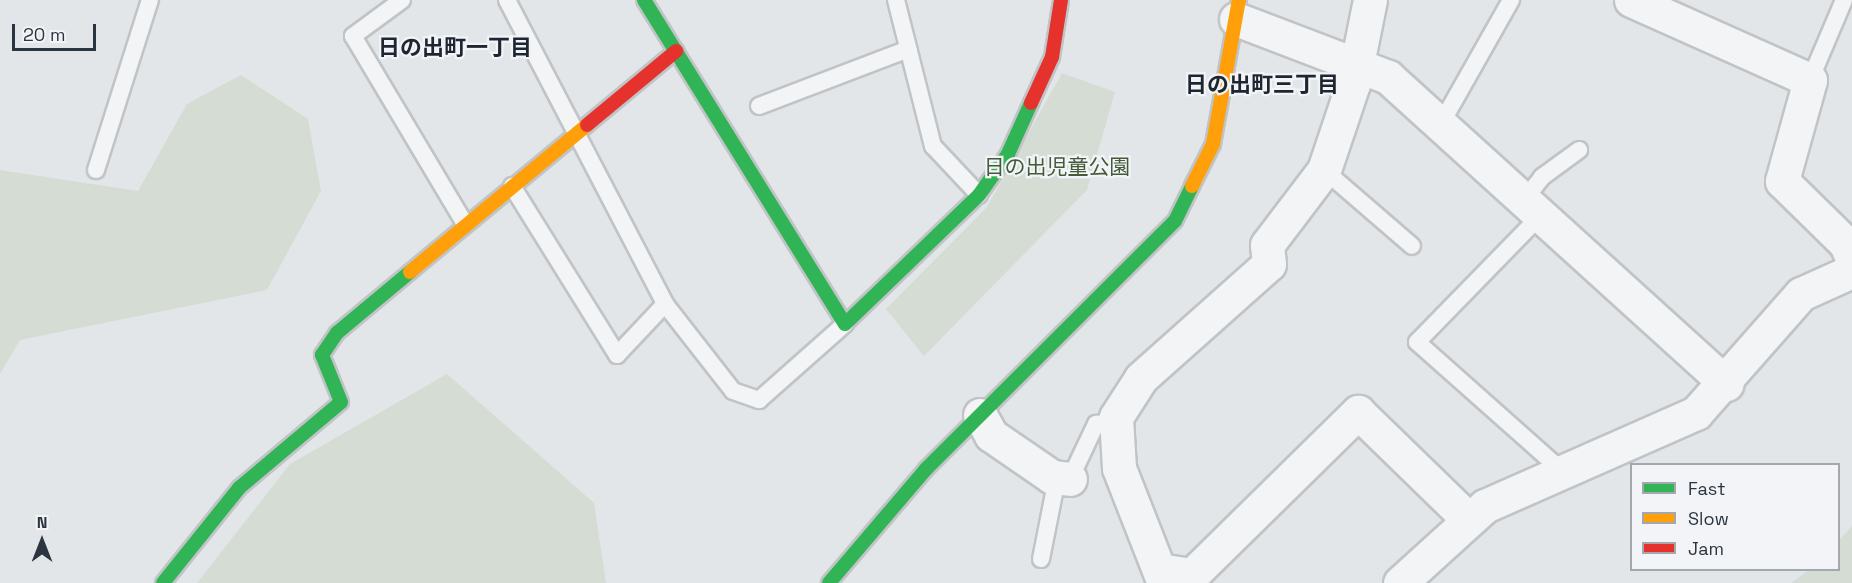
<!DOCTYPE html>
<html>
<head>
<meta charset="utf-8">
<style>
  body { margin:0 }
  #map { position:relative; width:1852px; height:583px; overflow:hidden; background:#e3e6e8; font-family:"Space Grotesk","Noto Sans JP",sans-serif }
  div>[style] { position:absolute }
  .green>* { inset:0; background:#d5dcd4 }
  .roads { filter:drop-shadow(2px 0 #c1c4c6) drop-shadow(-2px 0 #c1c4c6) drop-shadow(0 2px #c1c4c6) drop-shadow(0 -2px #c1c4c6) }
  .lane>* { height:16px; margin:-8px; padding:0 8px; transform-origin:8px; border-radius:8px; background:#f2f4f5 }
  .street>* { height:33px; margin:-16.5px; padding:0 16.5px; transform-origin:16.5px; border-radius:16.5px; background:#f2f4f5 }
  .fast>* { height:14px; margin:-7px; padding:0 7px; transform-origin:7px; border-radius:7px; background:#30b455 }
  .slow>* { height:14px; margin:-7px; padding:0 7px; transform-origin:7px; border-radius:7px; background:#ff9f0a }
  .jam>* { height:14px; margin:-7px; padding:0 7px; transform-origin:7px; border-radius:7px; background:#e5322d }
  span { translate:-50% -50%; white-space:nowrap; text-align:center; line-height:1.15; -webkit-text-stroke:4.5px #f2f4f7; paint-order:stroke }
  .park-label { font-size:21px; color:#435b39 }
  .neighbourhood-label { font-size:22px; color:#1d2631; font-weight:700 }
  .legend { position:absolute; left:1630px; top:463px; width:210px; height:108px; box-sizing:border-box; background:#f2f4f7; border:2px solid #a2a8ae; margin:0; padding:8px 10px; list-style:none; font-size:18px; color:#2b3540 }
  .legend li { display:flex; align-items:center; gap:12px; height:30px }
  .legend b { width:30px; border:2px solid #a2a8ae }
  .north { position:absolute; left:12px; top:511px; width:60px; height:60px; -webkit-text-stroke:4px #f2f4f7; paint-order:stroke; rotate:0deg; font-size:16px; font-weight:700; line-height:24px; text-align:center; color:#2b3540 }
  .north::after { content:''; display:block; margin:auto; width:21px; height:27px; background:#2b3540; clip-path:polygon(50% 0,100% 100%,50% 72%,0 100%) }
  .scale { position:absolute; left:12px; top:24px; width:84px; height:27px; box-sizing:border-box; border:3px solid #2b3540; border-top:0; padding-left:8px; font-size:18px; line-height:21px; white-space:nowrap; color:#2b3540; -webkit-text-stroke:4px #f2f4f7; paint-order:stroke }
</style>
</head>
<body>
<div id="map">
  <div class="green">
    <i style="clip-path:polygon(1062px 73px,1115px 92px,1087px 190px,924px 356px,886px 309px,987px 207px)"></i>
    <i style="clip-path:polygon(241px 75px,308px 119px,321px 191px,267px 290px,20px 340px,0 374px,0 170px,138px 191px,187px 104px)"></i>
    <i style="clip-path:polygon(447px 374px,594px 503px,606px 583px,197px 583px,290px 464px)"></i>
    <i style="clip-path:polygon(1852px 526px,1852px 583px,1791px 583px,1809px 570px,1838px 570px,1839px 540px)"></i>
  </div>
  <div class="roads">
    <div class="lane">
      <i style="left:402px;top:0;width:61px;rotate:143.7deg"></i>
      <i style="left:353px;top:36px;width:219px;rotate:59.2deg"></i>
      <i style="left:507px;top:0;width:343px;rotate:62.5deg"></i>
      <i style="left:665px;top:304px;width:110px;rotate:52deg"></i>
      <i style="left:733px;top:391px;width:28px;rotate:19deg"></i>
      <i style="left:759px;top:400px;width:115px;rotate:-41.5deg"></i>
      <i style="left:896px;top:0;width:151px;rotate:75.8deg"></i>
      <i style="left:933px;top:146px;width:67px;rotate:46.8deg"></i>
      <i style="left:1810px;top:80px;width:87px;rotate:-67deg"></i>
      <i style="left:759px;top:106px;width:160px;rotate:-20.9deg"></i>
      <i style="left:1442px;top:122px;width:140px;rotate:-60.5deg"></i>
      <i style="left:96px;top:170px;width:178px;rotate:-72.4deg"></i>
      <i style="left:1324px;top:170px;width:116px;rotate:40.8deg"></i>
      <i style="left:512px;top:186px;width:199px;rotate:58.1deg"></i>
      <i style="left:617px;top:355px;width:70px;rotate:-46.7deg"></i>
      <i style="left:1525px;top:199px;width:28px;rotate:-52deg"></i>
      <i style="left:1542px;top:177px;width:46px;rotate:-36.1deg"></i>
      <i style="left:1542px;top:214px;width:179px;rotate:134.3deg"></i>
      <i style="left:1417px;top:342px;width:193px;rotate:41.6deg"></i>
      <i style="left:1070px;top:479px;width:61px;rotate:-64.7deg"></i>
      <i style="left:1096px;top:424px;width:19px;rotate:-6deg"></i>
      <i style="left:1041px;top:559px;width:83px;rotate:-78.8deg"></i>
    </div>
    <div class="street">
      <i style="left:1631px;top:0;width:196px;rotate:24.1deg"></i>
      <i style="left:1810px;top:80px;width:105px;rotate:105.5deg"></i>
      <i style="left:1782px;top:181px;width:90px;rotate:44.5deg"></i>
      <i style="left:1846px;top:244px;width:15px;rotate:67deg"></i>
      <i style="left:1236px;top:19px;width:163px;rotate:20.9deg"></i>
      <i style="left:1388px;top:77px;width:457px;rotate:42.2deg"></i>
      <i style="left:980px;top:415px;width:23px;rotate:61deg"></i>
      <i style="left:991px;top:435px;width:74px;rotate:34.5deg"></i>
      <i style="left:1052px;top:477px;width:18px;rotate:6deg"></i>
      <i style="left:1159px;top:570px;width:33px;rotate:9deg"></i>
      <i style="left:1192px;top:575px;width:233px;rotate:-44.5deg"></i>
      <i style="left:1358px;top:412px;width:153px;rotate:44.2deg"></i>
      <i style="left:1164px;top:583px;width:123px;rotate:-111.4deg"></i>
      <i style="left:1119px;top:468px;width:51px;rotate:-93.4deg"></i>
      <i style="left:1116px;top:417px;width:46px;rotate:-57.3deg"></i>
      <i style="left:1141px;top:378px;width:171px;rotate:-41.7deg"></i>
      <i style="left:1269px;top:264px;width:19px;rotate:-96deg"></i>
      <i style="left:1267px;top:245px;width:94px;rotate:-52.8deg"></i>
      <i style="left:1324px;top:170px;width:91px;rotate:-71.4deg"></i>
      <i style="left:1353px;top:84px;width:86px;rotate:-78.6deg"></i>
      <i style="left:1400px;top:583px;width:115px;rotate:-42.2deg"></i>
      <i style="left:1485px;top:506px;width:231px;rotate:-23.8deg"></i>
      <i style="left:1696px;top:413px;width:159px;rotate:-48.6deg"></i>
      <i style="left:1801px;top:294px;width:56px;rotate:-24.3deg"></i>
    </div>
    <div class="fast">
      <i style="left:644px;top:0;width:381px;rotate:58.2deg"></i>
      <i style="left:845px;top:324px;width:186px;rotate:-43.9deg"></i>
      <i style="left:979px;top:195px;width:50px;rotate:-54.7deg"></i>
      <i style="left:1008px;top:154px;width:56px;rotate:-65.7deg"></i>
      <i style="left:163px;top:583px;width:122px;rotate:-51.3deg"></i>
      <i style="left:239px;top:488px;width:133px;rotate:-40.1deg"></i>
      <i style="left:341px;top:402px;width:51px;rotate:-112deg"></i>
      <i style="left:322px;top:355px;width:27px;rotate:-56deg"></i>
      <i style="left:337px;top:333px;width:95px;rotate:-39.9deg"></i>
      <i style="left:829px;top:583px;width:150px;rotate:-49.6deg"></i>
      <i style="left:926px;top:469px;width:351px;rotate:-44.9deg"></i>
      <i style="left:1175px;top:221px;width:39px;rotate:-64deg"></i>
    </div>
    <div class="slow">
      <i style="left:1192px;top:186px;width:47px;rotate:-63.4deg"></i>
      <i style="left:1213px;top:144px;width:146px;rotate:-79.8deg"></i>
      <i style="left:410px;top:272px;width:230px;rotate:-39.7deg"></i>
    </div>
    <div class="jam">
      <i style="left:1031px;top:103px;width:51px;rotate:-65.5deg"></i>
      <i style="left:1052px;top:57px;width:58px;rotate:-81deg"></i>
      <i style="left:587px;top:125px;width:116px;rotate:-39.7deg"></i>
    </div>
  </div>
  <div class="park-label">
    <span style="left:1057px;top:167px">日の出児童公園</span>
  </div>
  <div class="neighbourhood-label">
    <span style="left:455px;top:48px">日の出町一丁目</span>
    <span style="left:1262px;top:85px">日の出町三丁目</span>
  </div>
  <ul class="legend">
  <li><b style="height:8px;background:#30b455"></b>Fast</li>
  <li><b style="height:8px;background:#ff9f0a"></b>Slow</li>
  <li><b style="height:8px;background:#e5322d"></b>Jam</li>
  </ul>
  <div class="north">N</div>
  <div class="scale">20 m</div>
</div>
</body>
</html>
